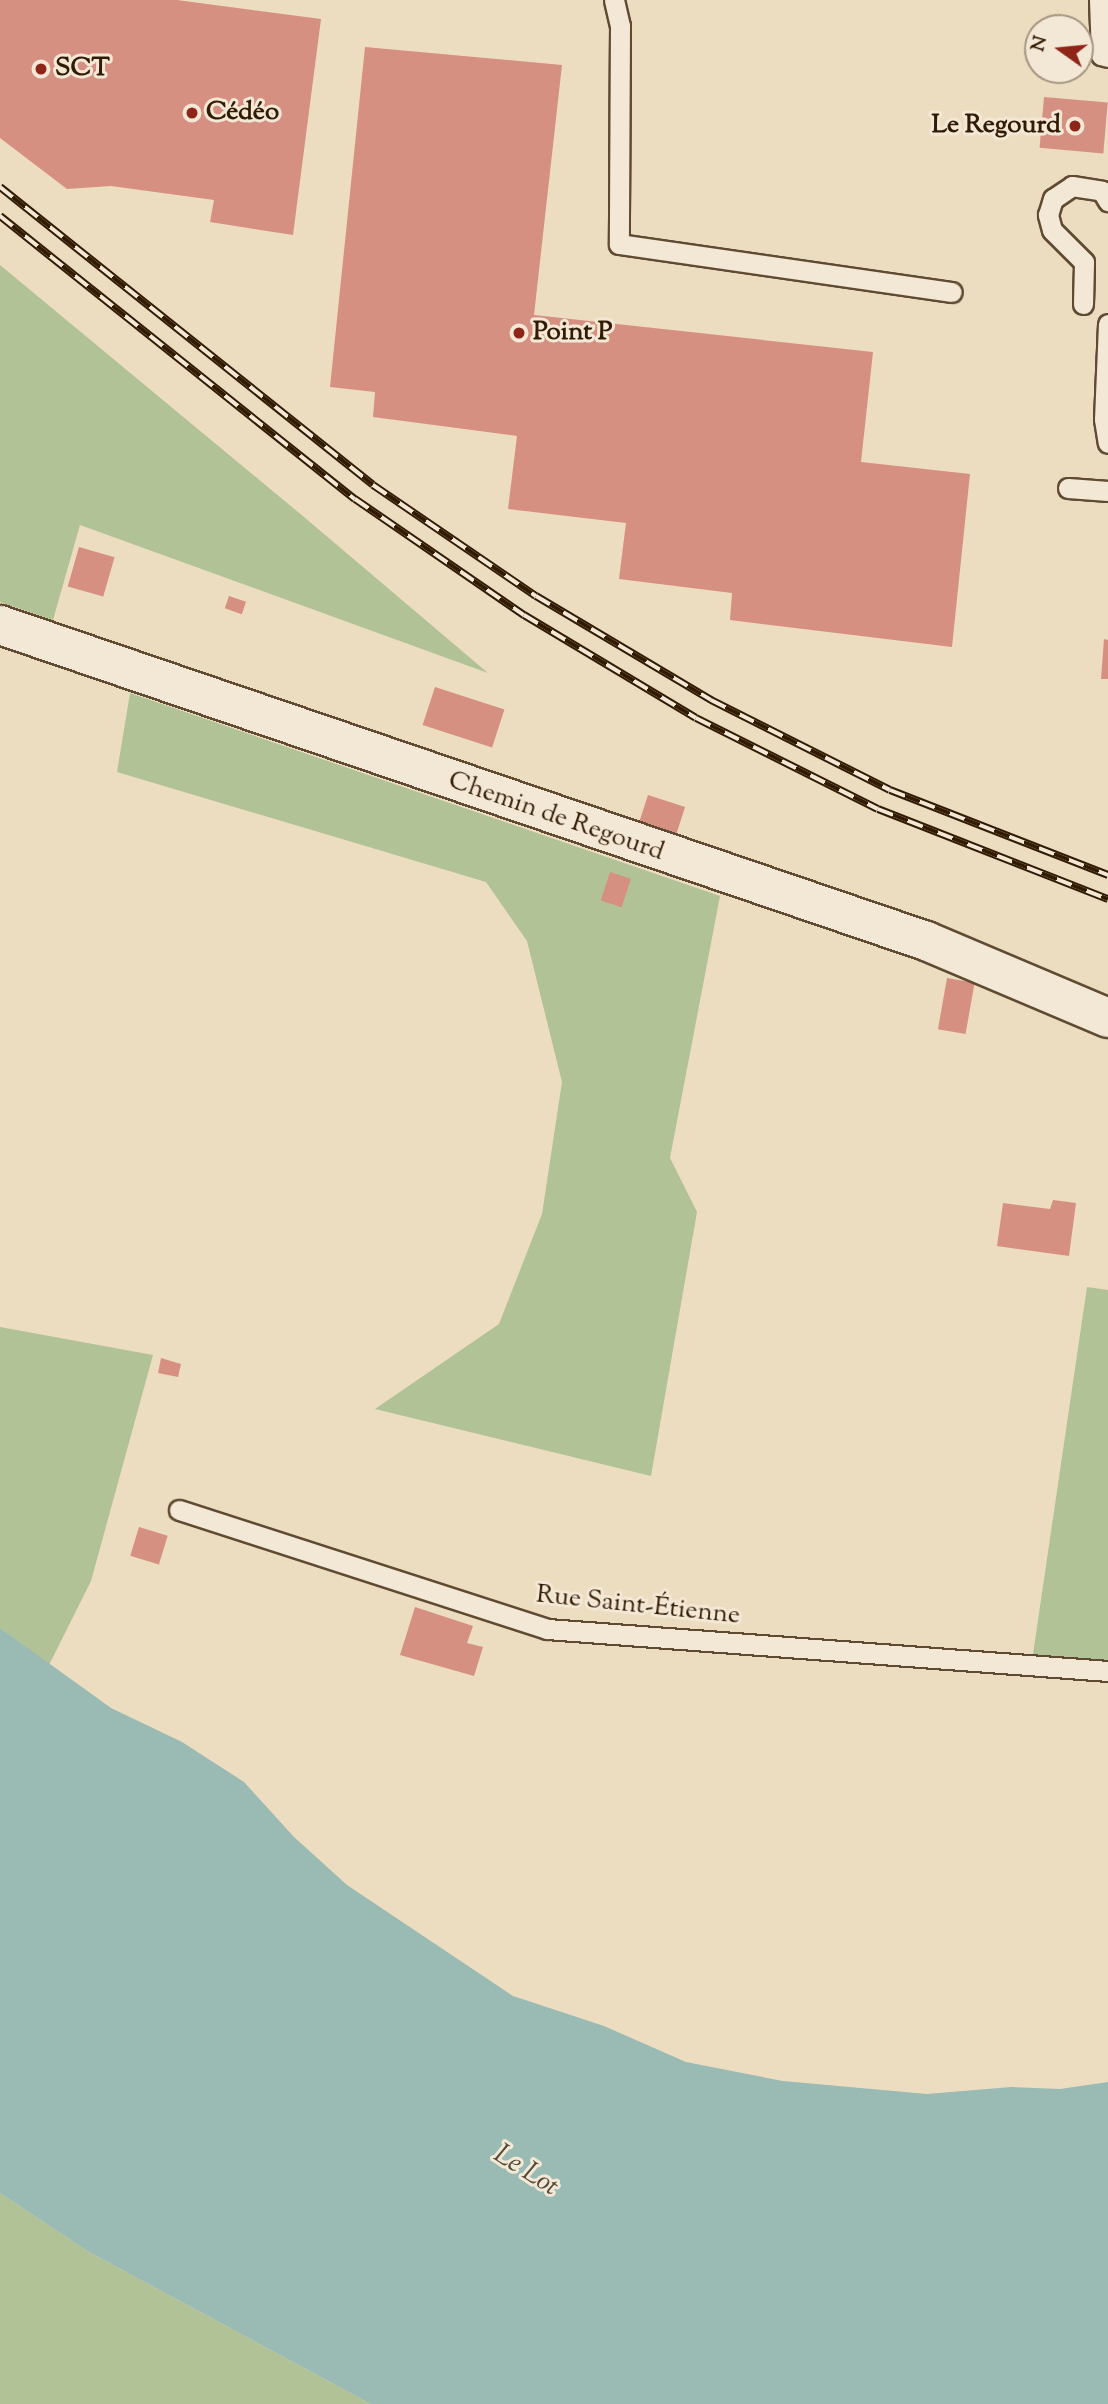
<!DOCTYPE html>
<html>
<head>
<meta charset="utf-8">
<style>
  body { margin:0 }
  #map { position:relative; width:1108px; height:2404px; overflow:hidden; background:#ecdcc0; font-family:"Sorts Mill Goudy",serif }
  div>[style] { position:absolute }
  .green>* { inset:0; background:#b2c297 }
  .water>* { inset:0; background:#99bbb4 }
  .building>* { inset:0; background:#d69081; transform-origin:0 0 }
  .roads { filter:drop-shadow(2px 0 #604b32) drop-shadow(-2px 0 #604b32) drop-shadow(0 2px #604b32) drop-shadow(0 -2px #604b32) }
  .lane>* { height:19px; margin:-9.5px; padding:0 9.5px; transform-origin:9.5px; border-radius:9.5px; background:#f3e8d6 }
  .street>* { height:38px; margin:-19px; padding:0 19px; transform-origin:19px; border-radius:19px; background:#f3e8d6 }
  .rail>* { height:8px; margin-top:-4px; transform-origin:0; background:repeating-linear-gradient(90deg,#f3e8d6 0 16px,#321b03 0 32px); box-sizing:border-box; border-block:2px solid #321b03 }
  .dots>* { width:19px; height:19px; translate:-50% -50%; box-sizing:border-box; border:4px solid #f3e8d6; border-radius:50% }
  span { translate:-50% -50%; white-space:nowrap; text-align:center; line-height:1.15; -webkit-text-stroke:6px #f3e8d6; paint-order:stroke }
  .poi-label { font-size:26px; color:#321b03; font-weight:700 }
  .left { translate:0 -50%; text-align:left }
  .right { translate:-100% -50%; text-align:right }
  .street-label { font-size:26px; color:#321b03 }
  .water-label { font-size:28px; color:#514b38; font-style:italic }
  .north { position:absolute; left:1024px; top:14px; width:70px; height:70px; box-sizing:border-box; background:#f3e8d6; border:2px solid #a69682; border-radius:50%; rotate:285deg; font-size:19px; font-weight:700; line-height:28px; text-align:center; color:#321b03 }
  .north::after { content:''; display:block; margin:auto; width:24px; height:32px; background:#8f2418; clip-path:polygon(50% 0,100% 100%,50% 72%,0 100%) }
</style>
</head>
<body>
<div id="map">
  <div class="green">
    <i style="clip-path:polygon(0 265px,304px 517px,488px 673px,80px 525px,53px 620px,0 602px)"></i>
    <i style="clip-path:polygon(130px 693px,720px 896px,670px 1158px,697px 1212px,651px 1476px,375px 1409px,499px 1324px,542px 1214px,562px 1082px,527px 941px,486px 882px,117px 772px)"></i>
    <i style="clip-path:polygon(1087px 1287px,1108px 1290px,1108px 1666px,1032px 1661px)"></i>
    <i style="clip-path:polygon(0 1327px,153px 1355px,91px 1581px,49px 1665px,0 1628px)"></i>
    <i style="clip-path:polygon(0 2193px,89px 2252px,371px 2404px,0 2404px)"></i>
  </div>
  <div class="water">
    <i style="clip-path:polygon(0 1628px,111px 1708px,182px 1742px,244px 1782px,294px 1837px,347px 1885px,513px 1996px,604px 2026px,686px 2062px,783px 2081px,927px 2094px,1011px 2087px,1060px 2089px,1108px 2082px,1108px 2404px,371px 2404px,89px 2252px,0 2193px)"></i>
  </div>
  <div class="building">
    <i style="clip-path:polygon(0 0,177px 0,321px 19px,293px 235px,210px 222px,214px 200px,111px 186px,67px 189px,0 138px)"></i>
    <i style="clip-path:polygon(365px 47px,562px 65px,534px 315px,873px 352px,861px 462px,970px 474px,952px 647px,730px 620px,732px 593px,619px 579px,626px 523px,508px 509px,517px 436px,373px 417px,375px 392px,330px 387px)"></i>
    <i style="left:1044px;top:97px;width:64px;height:51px;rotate:5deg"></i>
    <i style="left:79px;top:547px;width:37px;height:41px;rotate:16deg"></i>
    <i style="left:229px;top:596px;width:18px;height:13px;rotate:19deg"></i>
    <i style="clip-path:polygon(1104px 639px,1108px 640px,1108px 679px,1101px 679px)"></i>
    <i style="left:435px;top:687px;width:73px;height:40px;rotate:18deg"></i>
    <i style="left:648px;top:795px;width:39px;height:37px;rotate:18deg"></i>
    <i style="left:610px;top:872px;width:22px;height:30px;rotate:18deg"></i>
    <i style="left:947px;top:978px;width:28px;height:52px;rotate:10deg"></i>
    <i style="clip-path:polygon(1053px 1200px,1076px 1203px,1069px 1256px,997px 1246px,1003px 1203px,1050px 1209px)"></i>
    <i style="clip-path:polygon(161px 1358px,181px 1364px,178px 1377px,158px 1373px)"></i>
    <i style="left:139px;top:1527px;width:30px;height:30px;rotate:17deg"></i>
    <i style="clip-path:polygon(415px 1607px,473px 1626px,467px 1643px,483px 1647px,474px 1676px,400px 1655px)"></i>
  </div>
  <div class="roads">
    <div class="lane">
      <i style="left:614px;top:0;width:27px;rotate:77deg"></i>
      <i style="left:620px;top:26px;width:218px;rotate:90.3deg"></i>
      <i style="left:619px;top:244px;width:336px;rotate:8.2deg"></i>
      <i style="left:1099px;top:0;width:55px;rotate:87.9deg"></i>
      <i style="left:1101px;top:55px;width:7px;rotate:16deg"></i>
      <i style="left:1083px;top:304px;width:42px;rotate:-88.6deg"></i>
      <i style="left:1084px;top:262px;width:45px;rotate:-135deg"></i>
      <i style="left:1052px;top:230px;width:16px;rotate:-105deg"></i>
      <i style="left:1048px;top:215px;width:17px;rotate:-73deg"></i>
      <i style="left:1053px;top:199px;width:23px;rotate:-34deg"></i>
      <i style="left:1072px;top:186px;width:30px;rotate:9deg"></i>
      <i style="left:1102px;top:191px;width:12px;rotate:59deg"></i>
      <i style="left:1108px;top:324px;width:95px;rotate:92.4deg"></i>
      <i style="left:1104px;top:419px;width:24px;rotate:81deg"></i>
      <i style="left:1068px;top:488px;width:40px;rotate:4.3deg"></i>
      <i style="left:179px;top:1510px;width:387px;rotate:17.9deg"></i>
      <i style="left:547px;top:1629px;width:563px;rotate:4.28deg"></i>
    </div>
    <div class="street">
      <i style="left:0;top:625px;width:978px;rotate:18.84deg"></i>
      <i style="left:926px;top:941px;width:198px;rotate:22.9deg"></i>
    </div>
  </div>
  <div class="rail">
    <i style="left:0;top:187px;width:477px;rotate:38.6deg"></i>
    <i style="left:373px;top:485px;width:197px;rotate:34.3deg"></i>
    <i style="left:536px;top:596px;width:204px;rotate:30.7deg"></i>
    <i style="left:711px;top:700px;width:200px;rotate:26.7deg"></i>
    <i style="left:890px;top:790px;width:234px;rotate:21.3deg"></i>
    <i style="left:0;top:216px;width:454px;rotate:38.6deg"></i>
    <i style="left:355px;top:499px;width:205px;rotate:34.5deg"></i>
    <i style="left:524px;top:615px;width:200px;rotate:30.9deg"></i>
    <i style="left:696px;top:718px;width:203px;rotate:26.6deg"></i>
    <i style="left:878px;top:809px;width:247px;rotate:21.4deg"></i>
  </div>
  <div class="dots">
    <i style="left:41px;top:69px;background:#8f2418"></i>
    <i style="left:192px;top:113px;background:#8f2418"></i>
    <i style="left:1075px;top:126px;background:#8f2418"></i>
    <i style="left:519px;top:333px;background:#8f2418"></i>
  </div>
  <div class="poi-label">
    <span class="left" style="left:55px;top:69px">SCT</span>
    <span class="left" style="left:206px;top:113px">Cédéo</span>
    <span class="right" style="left:1061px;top:126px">Le Regourd</span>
    <span class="left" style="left:533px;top:333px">Point P</span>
  </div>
  <div class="street-label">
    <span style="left:556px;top:817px;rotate:19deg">Chemin de Regourd</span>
    <span style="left:638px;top:1606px;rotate:6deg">Rue Saint-Étienne</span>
  </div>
  <div class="water-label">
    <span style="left:526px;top:2171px;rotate:32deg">Le Lot</span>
  </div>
  <div class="north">N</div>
</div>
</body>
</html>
